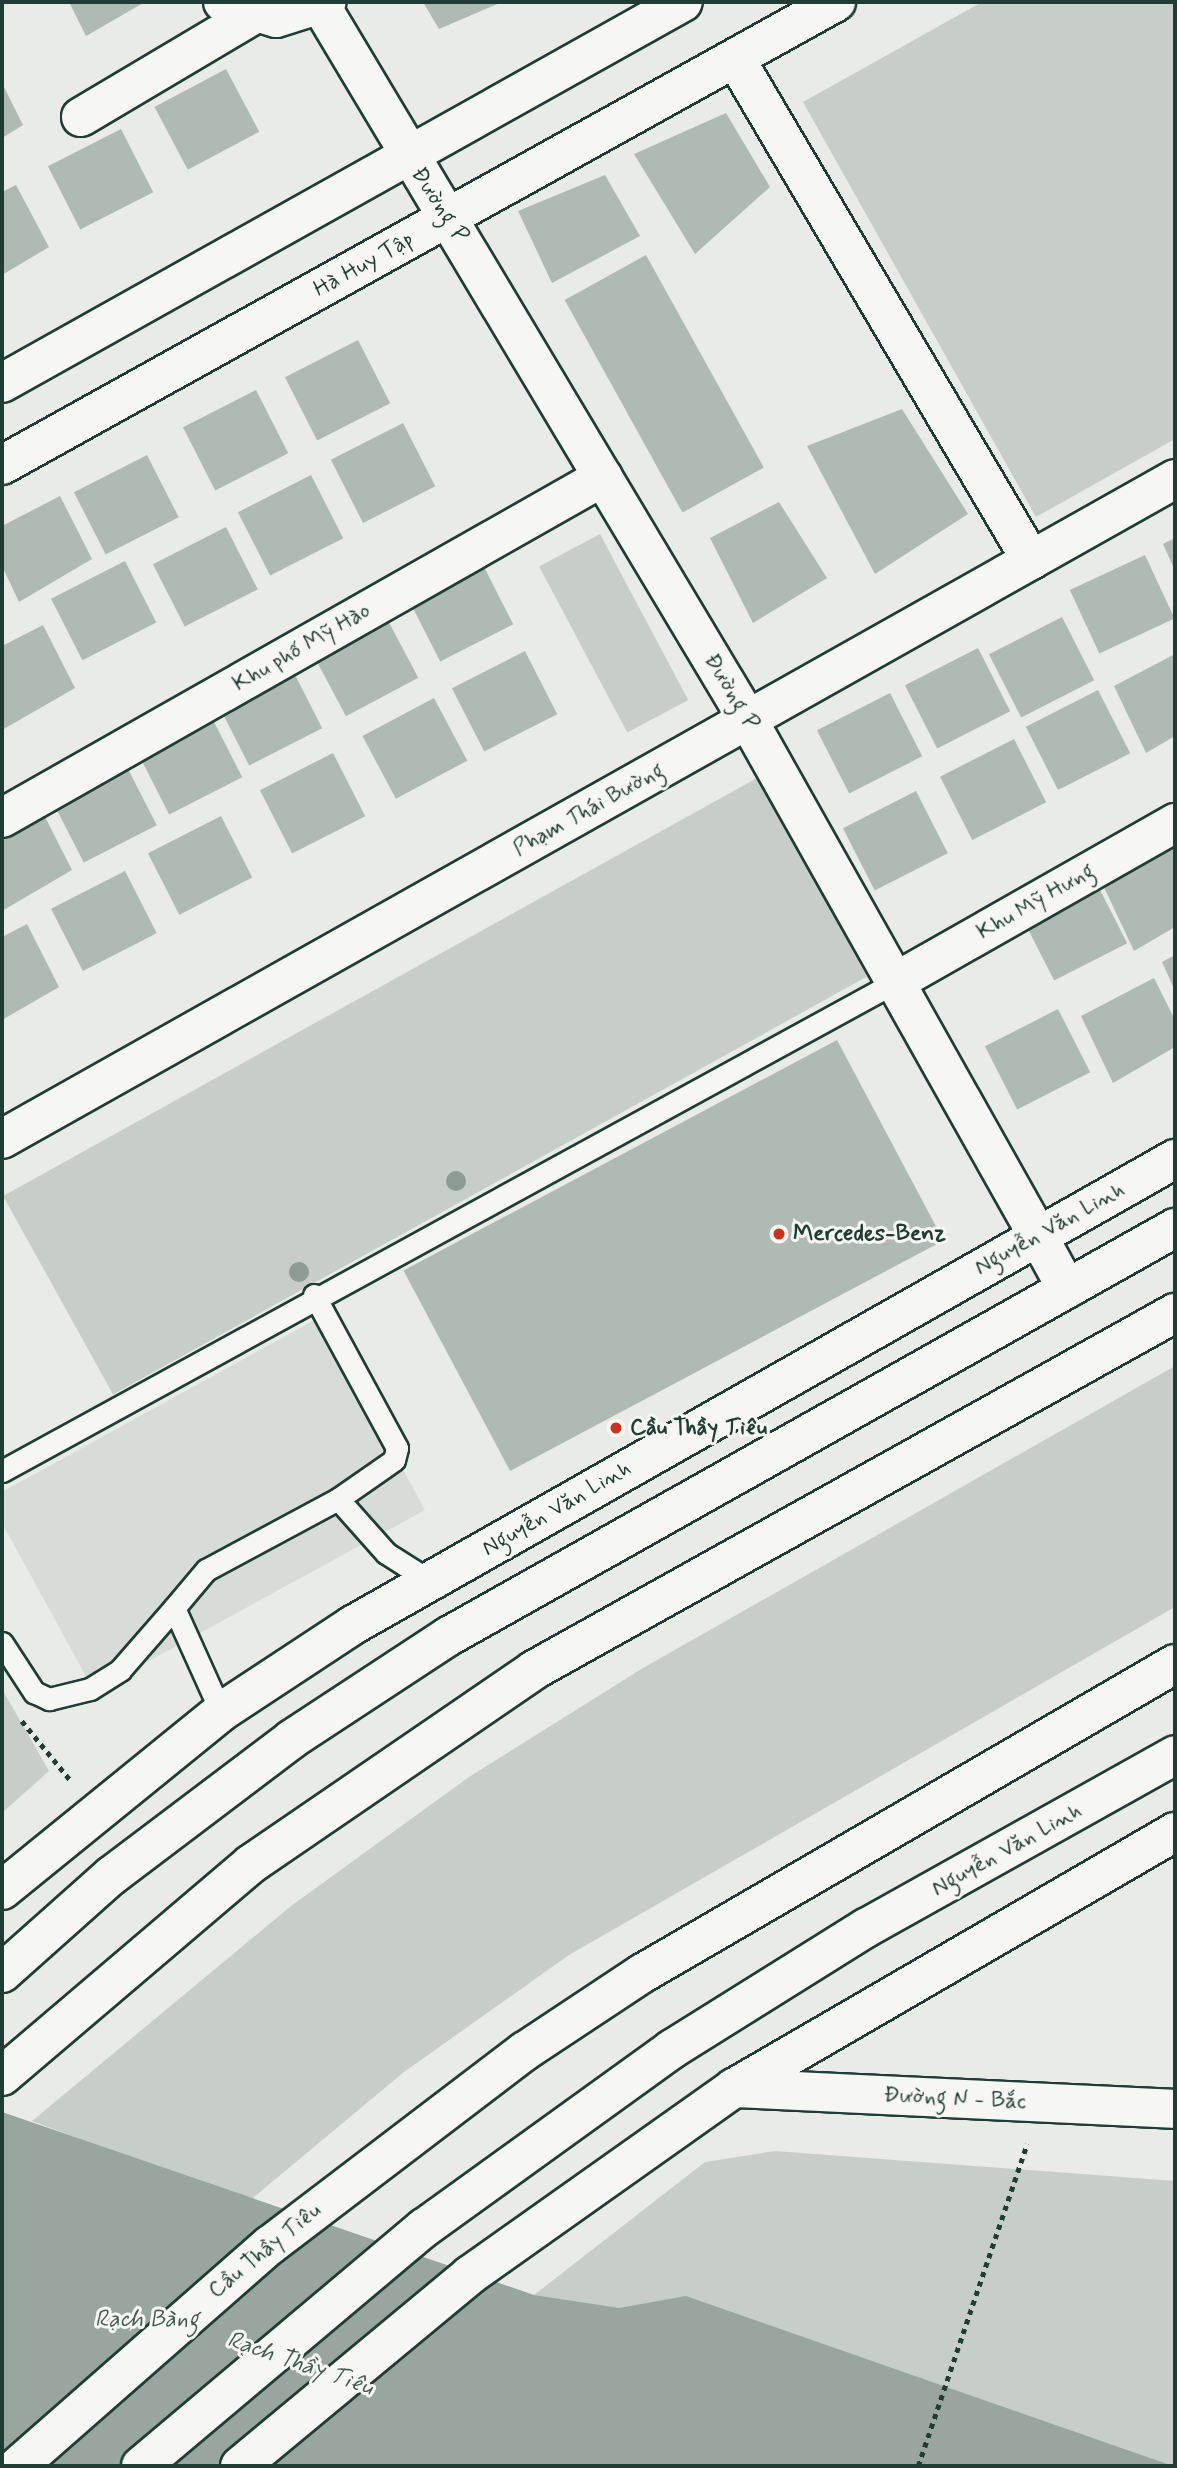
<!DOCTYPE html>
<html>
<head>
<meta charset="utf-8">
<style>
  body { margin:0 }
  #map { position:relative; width:1177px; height:2468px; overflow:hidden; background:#e9ebe7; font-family:Mynerve,sans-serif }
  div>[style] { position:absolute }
  .built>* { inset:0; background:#d8dcd8 }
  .green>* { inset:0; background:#c7cec9; transform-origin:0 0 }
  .water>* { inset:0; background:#99a6a0 }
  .building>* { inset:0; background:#b0bab5; transform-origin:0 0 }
  .path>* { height:4.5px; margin-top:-2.25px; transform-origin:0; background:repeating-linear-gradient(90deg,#1f3d34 0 5px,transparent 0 10px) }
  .roads { filter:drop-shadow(2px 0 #1f3d34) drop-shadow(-2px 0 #1f3d34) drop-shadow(0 2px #1f3d34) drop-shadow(0 -2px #1f3d34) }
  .lane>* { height:21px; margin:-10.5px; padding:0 10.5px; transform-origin:10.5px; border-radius:10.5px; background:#f6f6f2 }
  .street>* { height:38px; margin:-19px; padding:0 19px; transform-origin:19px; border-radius:19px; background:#f6f6f2 }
  .primary>* { height:38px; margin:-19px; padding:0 19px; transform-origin:19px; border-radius:19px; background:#f6f6f2 }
  .highway>* { height:38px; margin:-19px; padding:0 19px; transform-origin:19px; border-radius:19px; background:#f6f6f2 }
  .trees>* { width:20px; height:20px; margin:-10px; border-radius:50%; background:#8d9b95 }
  .dots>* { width:19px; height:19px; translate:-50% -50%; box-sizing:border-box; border:4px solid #f6f6f2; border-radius:50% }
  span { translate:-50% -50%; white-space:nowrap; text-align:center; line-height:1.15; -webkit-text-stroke:6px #f6f6f2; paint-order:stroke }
  .street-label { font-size:23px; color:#1f3d34 }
  .poi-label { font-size:23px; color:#1f3d34; font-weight:700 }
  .left { translate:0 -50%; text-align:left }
  .water-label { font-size:24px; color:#445c54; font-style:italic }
  .frame { position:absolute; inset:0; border:4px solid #1f3d34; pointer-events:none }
</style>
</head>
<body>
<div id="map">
  <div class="built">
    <i style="clip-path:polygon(320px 1317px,425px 1510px,94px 1691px,2px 1523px,2px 1492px)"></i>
  </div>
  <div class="green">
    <i style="clip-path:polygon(982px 2px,1175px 2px,1175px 439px,1036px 517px,803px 102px)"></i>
    <i style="left:600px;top:534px;width:188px;height:69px;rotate:62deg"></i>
    <i style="left:757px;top:778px;width:227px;height:862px;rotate:61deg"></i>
    <i style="clip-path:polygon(1175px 1366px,1175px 1607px,569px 1955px,404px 2072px,248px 2202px,32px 2121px,291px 1906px,469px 1777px,643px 1668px)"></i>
    <i style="clip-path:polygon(2px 1689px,49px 1771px,2px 1813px)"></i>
    <i style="clip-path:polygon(775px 2151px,1175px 2181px,1175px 2466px,890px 2466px,534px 2295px,705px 2162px)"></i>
  </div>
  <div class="water">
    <i style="clip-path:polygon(2px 2112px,534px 2295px,619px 2308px,686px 2296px,1173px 2466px,2px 2466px)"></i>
  </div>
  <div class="building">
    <i style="clip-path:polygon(69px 2px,145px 2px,86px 36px)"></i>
    <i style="clip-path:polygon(423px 2px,502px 2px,439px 29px)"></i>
    <i style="left:226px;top:69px;width:71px;height:81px;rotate:62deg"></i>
    <i style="clip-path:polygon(2px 83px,23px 125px,2px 138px)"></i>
    <i style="clip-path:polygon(726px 113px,770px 187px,695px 254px,634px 154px)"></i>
    <i style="left:121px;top:129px;width:71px;height:82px;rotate:63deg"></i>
    <i style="clip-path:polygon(605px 175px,640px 236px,552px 283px,518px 211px)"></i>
    <i style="clip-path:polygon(16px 185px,49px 247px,2px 275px,2px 192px)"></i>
    <i style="left:646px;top:255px;width:243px;height:93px;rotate:61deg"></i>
    <i style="left:358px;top:340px;width:71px;height:82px;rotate:63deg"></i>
    <i style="left:256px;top:390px;width:71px;height:82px;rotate:63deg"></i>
    <i style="clip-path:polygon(902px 409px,968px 514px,875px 574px,807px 446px)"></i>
    <i style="left:403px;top:423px;width:71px;height:81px;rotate:63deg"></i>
    <i style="left:147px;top:455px;width:70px;height:82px;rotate:63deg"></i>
    <i style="left:311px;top:475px;width:71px;height:82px;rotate:63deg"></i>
    <i style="clip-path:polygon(60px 496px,92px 559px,19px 602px,2px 566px,2px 526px)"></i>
    <i style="clip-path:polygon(779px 502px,827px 578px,753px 623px,710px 538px)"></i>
    <i style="left:226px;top:527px;width:70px;height:82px;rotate:63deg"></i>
    <i style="clip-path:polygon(1175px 538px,1175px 571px,1163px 544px)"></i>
    <i style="left:1145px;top:555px;width:70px;height:83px;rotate:65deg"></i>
    <i style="left:125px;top:561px;width:69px;height:83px;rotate:63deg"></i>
    <i style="left:481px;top:561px;width:71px;height:82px;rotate:63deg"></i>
    <i style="left:385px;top:615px;width:71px;height:82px;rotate:62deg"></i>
    <i style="left:1062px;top:617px;width:71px;height:82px;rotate:63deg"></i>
    <i style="clip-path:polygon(43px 625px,75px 688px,2px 730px,2px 646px)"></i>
    <i style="left:978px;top:648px;width:71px;height:82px;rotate:63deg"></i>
    <i style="left:525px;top:651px;width:71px;height:82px;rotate:63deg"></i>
    <i style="clip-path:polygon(1175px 654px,1175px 736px,1146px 753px,1114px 686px)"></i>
    <i style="left:290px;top:665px;width:71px;height:82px;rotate:63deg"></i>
    <i style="left:1098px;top:690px;width:71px;height:81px;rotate:63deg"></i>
    <i style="left:890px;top:693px;width:71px;height:82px;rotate:63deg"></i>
    <i style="left:434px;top:698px;width:71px;height:81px;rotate:62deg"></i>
    <i style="left:210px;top:714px;width:71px;height:82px;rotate:63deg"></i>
    <i style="left:1014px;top:739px;width:71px;height:83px;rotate:63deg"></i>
    <i style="left:333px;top:753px;width:71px;height:82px;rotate:63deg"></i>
    <i style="left:125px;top:763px;width:70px;height:82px;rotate:63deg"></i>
    <i style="left:916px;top:791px;width:70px;height:82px;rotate:63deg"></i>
    <i style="clip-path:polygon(40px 807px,72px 870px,2px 911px,2px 826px)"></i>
    <i style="left:221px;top:816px;width:69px;height:82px;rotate:63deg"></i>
    <i style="clip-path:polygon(1175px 846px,1175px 927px,1134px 951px,1102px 883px)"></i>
    <i style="left:125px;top:871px;width:70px;height:83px;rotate:63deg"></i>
    <i style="left:1095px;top:880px;width:71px;height:82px;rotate:63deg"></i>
    <i style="clip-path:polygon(27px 924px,59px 987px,2px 1020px,2px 937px)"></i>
    <i style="clip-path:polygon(1175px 955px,1175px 991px,1162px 962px)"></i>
    <i style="clip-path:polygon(1154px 978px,1175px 1020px,1175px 1047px,1113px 1083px,1081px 1016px)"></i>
    <i style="left:1058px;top:1009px;width:71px;height:82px;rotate:63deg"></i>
    <i style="left:837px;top:1040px;width:227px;height:491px;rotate:62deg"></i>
  </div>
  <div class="path">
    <i style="left:22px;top:1721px;width:79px;rotate:50.7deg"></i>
    <i style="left:918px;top:2466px;width:340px;rotate:-71.3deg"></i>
  </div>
  <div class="roads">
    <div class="lane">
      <i style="left:314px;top:1295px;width:174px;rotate:61.5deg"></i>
      <i style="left:397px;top:1448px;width:12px;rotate:104deg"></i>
      <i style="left:394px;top:1460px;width:68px;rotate:145.1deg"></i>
      <i style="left:2px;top:1471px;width:1020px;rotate:-28.7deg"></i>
      <i style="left:2px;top:1643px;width:59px;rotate:56.9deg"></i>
      <i style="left:34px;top:1692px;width:17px;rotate:25deg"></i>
      <i style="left:49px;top:1699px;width:42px;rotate:-13.7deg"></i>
      <i style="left:90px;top:1689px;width:36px;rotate:-32deg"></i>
      <i style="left:120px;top:1670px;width:82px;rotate:-48.9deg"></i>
      <i style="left:221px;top:1712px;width:114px;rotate:-114.3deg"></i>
      <i style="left:174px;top:1608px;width:50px;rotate:-49.9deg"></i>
      <i style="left:206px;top:1570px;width:150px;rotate:-28.3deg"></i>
      <i style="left:338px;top:1499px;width:72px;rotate:48.4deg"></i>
      <i style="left:386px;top:1553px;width:52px;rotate:32.5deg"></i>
    </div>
    <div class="street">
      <i style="left:223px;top:2px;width:55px;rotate:16.8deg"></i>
      <i style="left:276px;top:18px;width:53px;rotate:-17.4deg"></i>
      <i style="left:321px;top:6px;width:832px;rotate:59.12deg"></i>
      <i style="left:748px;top:720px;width:592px;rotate:60.66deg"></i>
      <i style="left:735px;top:58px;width:583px;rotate:59.47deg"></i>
      <i style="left:81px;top:117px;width:200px;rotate:-30.7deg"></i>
      <i style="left:2px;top:383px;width:780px;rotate:-29.23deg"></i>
      <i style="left:2px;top:465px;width:954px;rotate:-29.04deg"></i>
      <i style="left:2px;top:818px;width:691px;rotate:-29.57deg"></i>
      <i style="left:897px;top:981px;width:320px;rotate:-29.6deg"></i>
      <i style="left:2px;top:1139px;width:1346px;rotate:-29.36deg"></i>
      <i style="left:734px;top:2088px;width:441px;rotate:2.7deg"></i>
    </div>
    <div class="primary">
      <i style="left:1038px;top:1236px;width:60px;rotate:61.3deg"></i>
      <i style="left:2px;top:1890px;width:282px;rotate:-39.1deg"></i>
      <i style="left:221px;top:1712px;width:158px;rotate:-33.4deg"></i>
      <i style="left:353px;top:1625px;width:945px;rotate:-29.55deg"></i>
      <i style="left:240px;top:2466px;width:299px;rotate:-39.7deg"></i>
      <i style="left:470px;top:2275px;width:324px;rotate:-35.3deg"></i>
      <i style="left:734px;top:2088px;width:510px;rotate:-30.14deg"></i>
    </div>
    <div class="highway">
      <i style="left:2px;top:1973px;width:146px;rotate:-41.7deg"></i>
      <i style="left:111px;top:1876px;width:227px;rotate:-37.1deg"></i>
      <i style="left:292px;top:1739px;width:188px;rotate:-33.3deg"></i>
      <i style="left:449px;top:1636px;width:833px;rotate:-29.34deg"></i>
      <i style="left:2px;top:2076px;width:327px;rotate:-40.4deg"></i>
      <i style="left:251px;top:1864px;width:343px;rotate:-34.4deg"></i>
      <i style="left:534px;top:1670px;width:734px;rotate:-29.12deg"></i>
      <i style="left:18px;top:2466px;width:335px;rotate:-41.3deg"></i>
      <i style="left:270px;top:2245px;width:320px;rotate:-37.3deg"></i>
      <i style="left:525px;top:2051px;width:141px;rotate:-33.5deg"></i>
      <i style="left:643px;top:1973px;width:615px;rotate:-30.15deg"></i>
      <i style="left:141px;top:2466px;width:370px;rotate:-40.1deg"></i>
      <i style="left:424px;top:2228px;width:306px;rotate:-35.8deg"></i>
      <i style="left:672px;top:2049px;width:229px;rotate:-32deg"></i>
      <i style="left:866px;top:1928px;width:354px;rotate:-29.2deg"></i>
    </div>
  </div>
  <div class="trees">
    <i style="left:456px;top:1181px"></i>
    <i style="left:299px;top:1272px"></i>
  </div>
  <div class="dots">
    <i style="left:779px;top:1234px;background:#c8321e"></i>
    <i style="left:616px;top:1428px;background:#c8321e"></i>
  </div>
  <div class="street-label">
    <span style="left:439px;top:205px;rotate:57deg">Đường P</span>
    <span style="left:364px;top:265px;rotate:-29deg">Hà Huy Tập</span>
    <span style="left:302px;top:648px;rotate:-30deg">Khu phố Mỹ Hào</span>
    <span style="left:731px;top:692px;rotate:59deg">Đường P</span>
    <span style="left:589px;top:810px;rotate:-29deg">Phạm Thái Bường</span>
    <span style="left:1036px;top:902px;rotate:-30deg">Khu Mỹ Hưng</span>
    <span style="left:1050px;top:1229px;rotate:-29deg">Nguyễn Văn Linh</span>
    <span style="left:557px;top:1509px;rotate:-30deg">Nguyễn Văn Linh</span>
    <span style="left:1007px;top:1850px;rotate:-29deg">Nguyễn Văn Linh</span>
    <span style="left:955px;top:2099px;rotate:3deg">Đường N - Bắc</span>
    <span style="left:265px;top:2251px;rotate:-39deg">Cầu Thầy Tiêu</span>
  </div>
  <div class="poi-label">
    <span class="left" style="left:793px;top:1234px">Mercedes-Benz</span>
    <span class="left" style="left:630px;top:1428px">Cầu Thầy Tiêu</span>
  </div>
  <div class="water-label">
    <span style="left:147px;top:2320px">Rạch Bàng</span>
    <span style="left:300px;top:2364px;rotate:19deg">Rạch Thầy Tiêu</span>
  </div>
  <div class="frame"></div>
</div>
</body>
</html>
